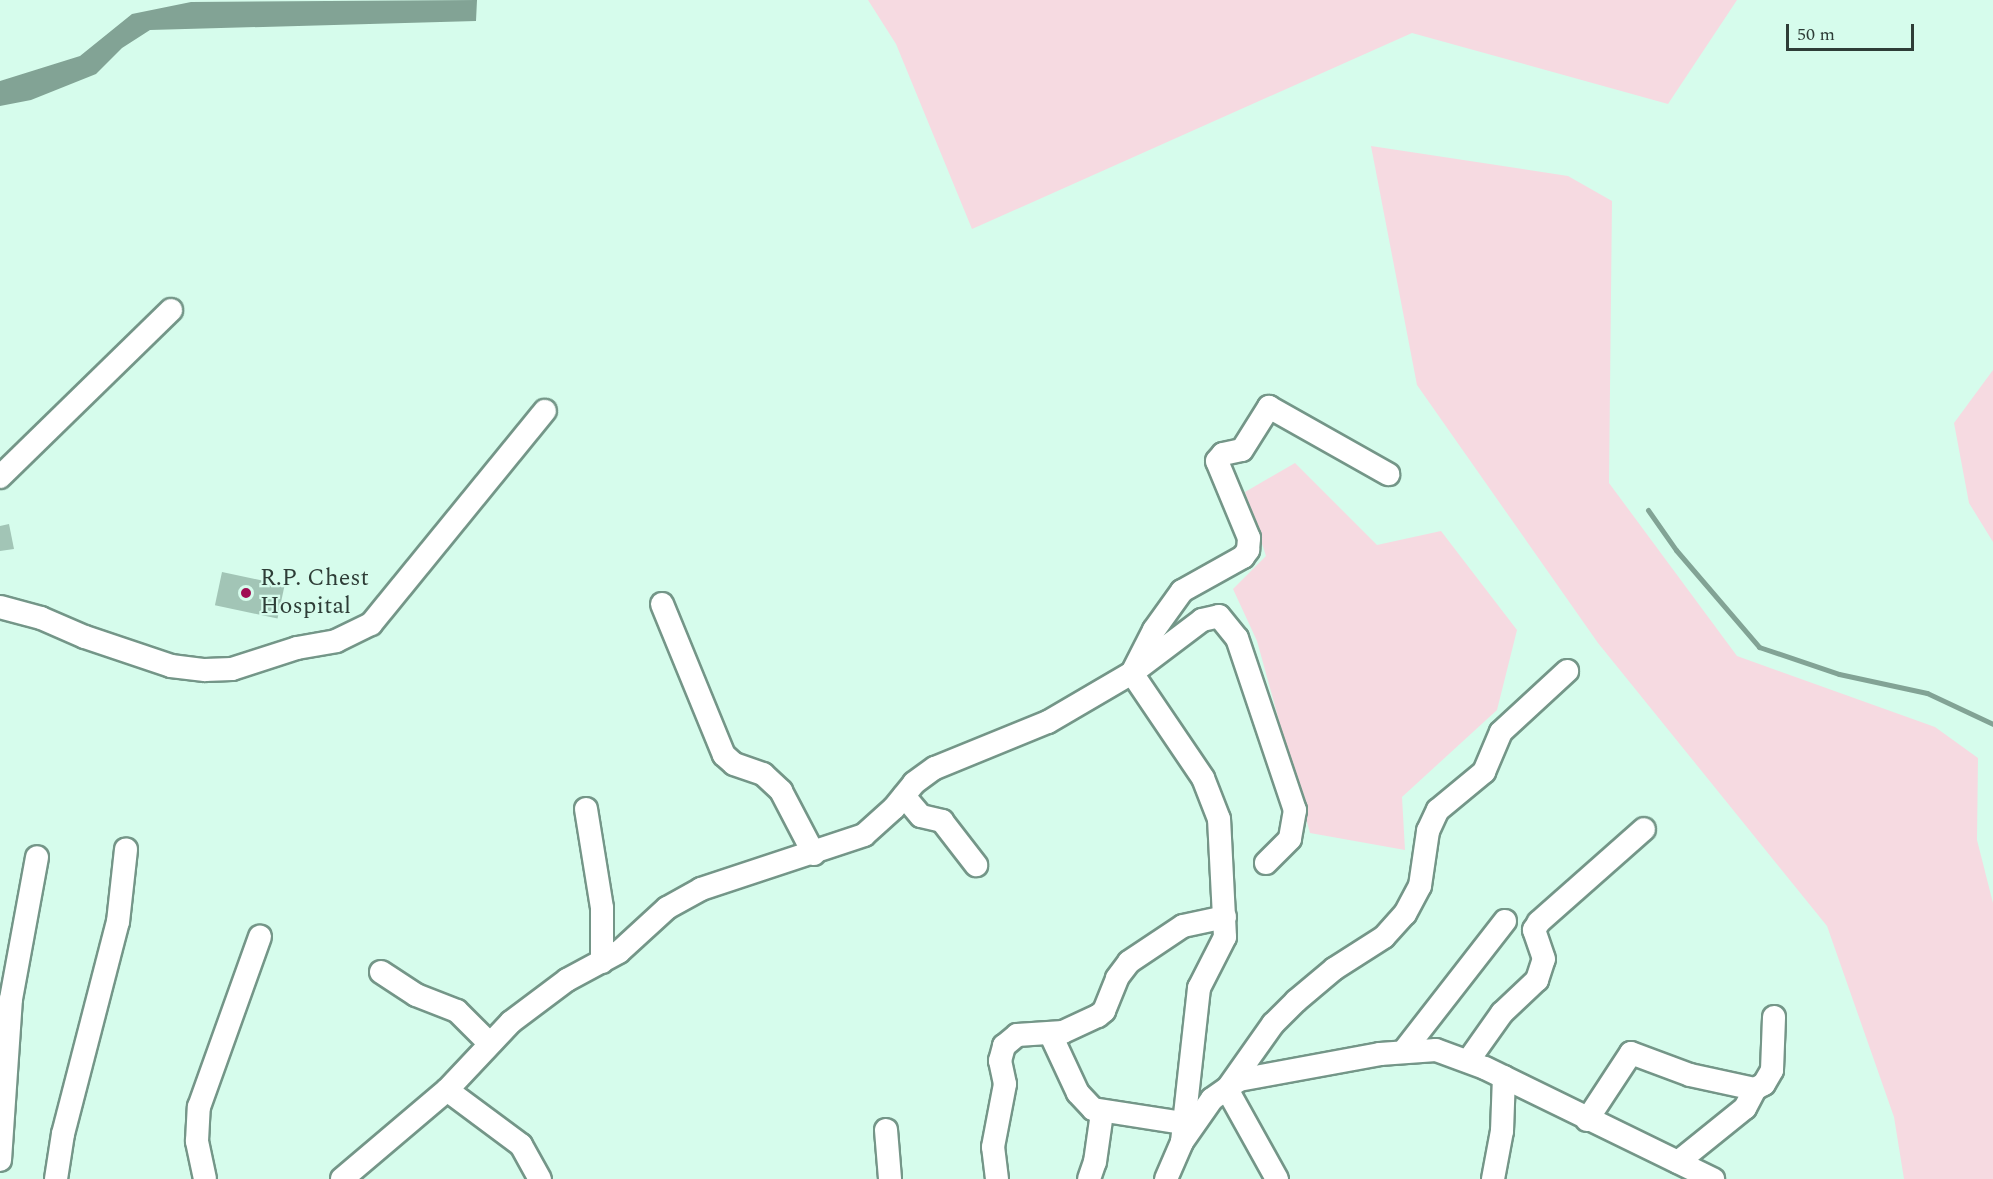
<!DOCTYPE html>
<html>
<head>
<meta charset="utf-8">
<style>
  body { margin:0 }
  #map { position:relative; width:1993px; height:1179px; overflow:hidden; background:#d6fcec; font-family:Spectral,serif }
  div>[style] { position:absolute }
  .green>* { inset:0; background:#f6dae1 }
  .water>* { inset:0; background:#82a395 }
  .stream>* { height:5px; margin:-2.5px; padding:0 2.5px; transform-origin:2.5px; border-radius:2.5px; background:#82a395 }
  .building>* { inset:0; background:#a2c5b6; transform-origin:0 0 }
  .roads { filter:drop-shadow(2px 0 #749688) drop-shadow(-2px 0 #749688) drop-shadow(0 2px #749688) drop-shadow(0 -2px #749688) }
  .minor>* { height:22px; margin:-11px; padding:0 11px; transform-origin:11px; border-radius:11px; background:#fff }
  .dots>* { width:16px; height:16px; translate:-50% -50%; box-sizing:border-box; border:3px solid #d6fcec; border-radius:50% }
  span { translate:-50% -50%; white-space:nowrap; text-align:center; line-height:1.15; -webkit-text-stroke:4.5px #d6fcec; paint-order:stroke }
  .poi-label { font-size:24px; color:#2e3d37 }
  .left { translate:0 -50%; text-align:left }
  .scale { position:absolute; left:1786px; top:24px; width:128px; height:27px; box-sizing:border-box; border:3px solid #2e3d37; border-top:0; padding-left:8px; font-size:18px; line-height:21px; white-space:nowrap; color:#2e3d37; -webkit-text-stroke:4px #d6fcec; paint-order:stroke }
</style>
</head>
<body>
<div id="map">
  <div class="green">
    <i style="clip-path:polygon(868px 0,1737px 0,1668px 104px,1412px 33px,972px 229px,896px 44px)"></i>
    <i style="clip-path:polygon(1371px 146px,1568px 176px,1612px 201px,1609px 483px,1737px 656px,1935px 727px,1978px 758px,1977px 840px,1993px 903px,1993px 1179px,1904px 1179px,1894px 1117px,1827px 926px,1598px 643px,1417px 385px)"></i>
    <i style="clip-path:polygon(1993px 370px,1993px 542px,1969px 503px,1954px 423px)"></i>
    <i style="clip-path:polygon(1295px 463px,1377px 545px,1441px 531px,1517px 630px,1497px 710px,1402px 797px,1405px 850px,1310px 833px,1257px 641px,1233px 589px,1266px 556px,1245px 492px)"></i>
  </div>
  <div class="water">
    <i style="clip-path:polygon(477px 0,476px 21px,150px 30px,122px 48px,96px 74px,31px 100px,0 106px,0 81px,80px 56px,132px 14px,191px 2px)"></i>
  </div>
  <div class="stream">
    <i style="left:1648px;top:510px;width:49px;rotate:55deg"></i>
    <i style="left:1676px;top:550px;width:128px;rotate:49.4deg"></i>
    <i style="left:1759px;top:647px;width:84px;rotate:18.6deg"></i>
    <i style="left:1839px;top:674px;width:90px;rotate:12.2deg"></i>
    <i style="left:1927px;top:693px;width:73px;rotate:25.2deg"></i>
  </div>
  <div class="building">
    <i style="clip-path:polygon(9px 524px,14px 549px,0 551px,0 526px)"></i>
    <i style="left:222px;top:572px;width:64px;height:34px;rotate:12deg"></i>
  </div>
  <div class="roads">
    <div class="minor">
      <i style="left:0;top:477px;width:239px;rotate:-44.3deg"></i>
      <i style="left:662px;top:604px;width:163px;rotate:67.7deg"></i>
      <i style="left:724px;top:755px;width:13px;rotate:42deg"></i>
      <i style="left:734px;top:764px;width:31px;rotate:19deg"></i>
      <i style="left:763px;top:774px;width:25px;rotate:43deg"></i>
      <i style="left:781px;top:791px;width:71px;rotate:62.4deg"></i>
      <i style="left:0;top:607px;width:42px;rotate:15deg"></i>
      <i style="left:41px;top:618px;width:48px;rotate:23.4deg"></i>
      <i style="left:85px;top:637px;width:91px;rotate:18.6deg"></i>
      <i style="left:171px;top:666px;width:34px;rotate:7deg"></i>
      <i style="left:205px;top:670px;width:27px;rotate:-2deg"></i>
      <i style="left:232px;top:669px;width:68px;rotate:-17.9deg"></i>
      <i style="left:297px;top:648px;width:40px;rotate:-10deg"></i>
      <i style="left:336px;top:641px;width:39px;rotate:-26deg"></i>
      <i style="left:371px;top:624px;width:275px;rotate:-50.8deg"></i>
      <i style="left:904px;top:796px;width:26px;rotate:50deg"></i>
      <i style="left:921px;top:816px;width:22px;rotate:13deg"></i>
      <i style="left:942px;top:821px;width:56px;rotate:52.3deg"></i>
      <i style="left:586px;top:809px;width:100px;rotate:80.8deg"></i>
      <i style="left:602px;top:908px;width:54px;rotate:90deg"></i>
      <i style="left:381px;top:972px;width:42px;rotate:33.3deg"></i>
      <i style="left:416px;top:995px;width:44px;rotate:21.3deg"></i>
      <i style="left:457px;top:1011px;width:45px;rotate:45deg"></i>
      <i style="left:1050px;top:1033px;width:66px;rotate:65deg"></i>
      <i style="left:1078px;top:1093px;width:22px;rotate:47deg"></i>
      <i style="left:1093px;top:1109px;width:90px;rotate:8.9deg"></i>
      <i style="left:1403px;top:1052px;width:166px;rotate:-52.1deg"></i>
      <i style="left:1468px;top:1061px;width:59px;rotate:-54.7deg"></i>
      <i style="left:1502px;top:1013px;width:48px;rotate:-43.3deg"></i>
      <i style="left:1537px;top:980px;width:22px;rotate:-72deg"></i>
      <i style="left:1544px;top:959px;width:31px;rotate:-109deg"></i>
      <i style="left:1534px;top:930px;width:9px;rotate:-58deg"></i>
      <i style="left:1539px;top:922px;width:140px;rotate:-41.5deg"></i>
      <i style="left:447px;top:1090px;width:92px;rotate:36.6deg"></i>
      <i style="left:521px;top:1145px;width:39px;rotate:61deg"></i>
      <i style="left:1587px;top:1120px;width:80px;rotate:-56.7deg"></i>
      <i style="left:1631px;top:1053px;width:63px;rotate:20.4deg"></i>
      <i style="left:1690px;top:1075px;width:66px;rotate:12.2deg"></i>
      <i style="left:1755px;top:1089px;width:10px;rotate:-29deg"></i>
      <i style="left:1764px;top:1084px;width:16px;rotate:-60deg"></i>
      <i style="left:1772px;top:1070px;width:53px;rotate:-87.8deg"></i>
      <i style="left:886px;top:1130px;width:49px;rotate:85.3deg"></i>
      <i style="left:1182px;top:1142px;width:155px;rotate:-83.7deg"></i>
      <i style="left:1199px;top:988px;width:57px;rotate:-63deg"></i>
      <i style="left:1225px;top:937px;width:118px;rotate:-92.9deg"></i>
      <i style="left:1219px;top:819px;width:44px;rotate:-111.3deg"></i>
      <i style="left:1203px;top:778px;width:127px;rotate:-124.1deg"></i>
      <i style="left:1132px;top:673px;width:48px;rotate:-62.9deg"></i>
      <i style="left:1154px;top:630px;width:48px;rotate:-54.3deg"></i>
      <i style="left:1182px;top:591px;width:70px;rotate:-29.1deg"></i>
      <i style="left:1243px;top:557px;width:9px;rotate:-54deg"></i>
      <i style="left:1248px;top:550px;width:12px;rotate:-85deg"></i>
      <i style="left:1249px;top:538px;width:83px;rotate:-112.6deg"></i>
      <i style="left:1217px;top:461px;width:9px;rotate:-49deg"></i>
      <i style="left:1223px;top:454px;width:19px;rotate:-12deg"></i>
      <i style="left:1242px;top:450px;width:51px;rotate:-57.9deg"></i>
      <i style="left:1269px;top:407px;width:137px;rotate:29.4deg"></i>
      <i style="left:0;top:1160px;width:161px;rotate:-86.1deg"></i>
      <i style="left:11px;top:999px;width:144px;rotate:-79.6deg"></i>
      <i style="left:1678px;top:1162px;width:86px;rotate:-38.9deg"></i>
      <i style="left:1745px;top:1108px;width:21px;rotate:-62deg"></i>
      <i style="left:56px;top:1179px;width:46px;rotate:-81.2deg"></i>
      <i style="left:63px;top:1134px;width:219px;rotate:-75.5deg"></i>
      <i style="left:118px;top:922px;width:73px;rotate:-83.7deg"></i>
      <i style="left:205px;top:1179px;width:39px;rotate:-102deg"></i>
      <i style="left:197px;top:1141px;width:34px;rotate:-87deg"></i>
      <i style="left:199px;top:1107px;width:181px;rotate:-70.3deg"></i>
      <i style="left:342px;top:1179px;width:138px;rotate:-40.3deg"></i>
      <i style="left:447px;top:1090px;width:93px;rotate:-46.7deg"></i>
      <i style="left:511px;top:1022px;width:70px;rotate:-36.9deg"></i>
      <i style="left:567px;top:980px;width:59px;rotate:-28.3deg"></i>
      <i style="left:619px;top:952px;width:65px;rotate:-42.5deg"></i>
      <i style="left:667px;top:908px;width:39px;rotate:-29deg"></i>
      <i style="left:701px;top:889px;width:172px;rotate:-18.3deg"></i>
      <i style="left:864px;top:835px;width:40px;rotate:-42deg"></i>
      <i style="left:894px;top:808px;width:32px;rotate:-51deg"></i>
      <i style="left:914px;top:783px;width:26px;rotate:-36deg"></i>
      <i style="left:935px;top:768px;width:122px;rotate:-22.2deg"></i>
      <i style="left:1048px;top:722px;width:97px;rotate:-30.3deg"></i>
      <i style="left:1132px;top:673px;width:88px;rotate:-37.1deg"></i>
      <i style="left:1202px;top:620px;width:17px;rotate:-13deg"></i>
      <i style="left:1219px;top:616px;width:28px;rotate:51deg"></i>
      <i style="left:1237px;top:638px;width:182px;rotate:71.4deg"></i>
      <i style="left:1295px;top:810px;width:29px;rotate:100deg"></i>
      <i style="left:1290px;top:839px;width:34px;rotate:135deg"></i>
      <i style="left:997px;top:1179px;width:32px;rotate:-97deg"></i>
      <i style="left:993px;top:1147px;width:64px;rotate:-79.2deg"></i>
      <i style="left:1005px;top:1084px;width:24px;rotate:-102deg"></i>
      <i style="left:1000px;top:1061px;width:16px;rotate:-75deg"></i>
      <i style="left:1004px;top:1046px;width:17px;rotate:-40deg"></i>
      <i style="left:1017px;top:1035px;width:46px;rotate:-3.7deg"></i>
      <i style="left:1063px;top:1032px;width:38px;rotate:-25deg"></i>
      <i style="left:1098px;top:1016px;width:8px;rotate:-40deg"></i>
      <i style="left:1104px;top:1011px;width:35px;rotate:-68deg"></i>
      <i style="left:1117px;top:978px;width:20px;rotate:-53deg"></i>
      <i style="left:1129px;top:962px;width:65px;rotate:-33.7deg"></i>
      <i style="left:1183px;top:926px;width:43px;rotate:-12.1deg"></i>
      <i style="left:1089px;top:1179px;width:18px;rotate:-71deg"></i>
      <i style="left:1095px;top:1162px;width:49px;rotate:-81.9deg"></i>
      <i style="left:1166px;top:1179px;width:40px;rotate:-66.6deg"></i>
      <i style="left:1182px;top:1142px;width:52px;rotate:-55.1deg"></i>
      <i style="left:1212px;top:1099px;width:33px;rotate:-35deg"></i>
      <i style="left:1239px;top:1080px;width:143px;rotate:-10.4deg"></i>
      <i style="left:1380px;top:1054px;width:56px;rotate:-4.1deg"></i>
      <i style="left:1436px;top:1050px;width:52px;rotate:20.2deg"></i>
      <i style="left:1485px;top:1068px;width:254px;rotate:26deg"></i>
      <i style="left:1277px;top:1179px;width:103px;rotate:-119.1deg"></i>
      <i style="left:1227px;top:1089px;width:80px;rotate:-54.7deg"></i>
      <i style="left:1273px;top:1024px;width:33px;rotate:-45deg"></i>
      <i style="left:1296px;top:1001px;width:50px;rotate:-40.1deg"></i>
      <i style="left:1334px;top:969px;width:59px;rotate:-32.6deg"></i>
      <i style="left:1384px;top:937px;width:31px;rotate:-48deg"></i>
      <i style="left:1405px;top:914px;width:32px;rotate:-62deg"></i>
      <i style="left:1420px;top:886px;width:56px;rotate:-81.7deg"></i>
      <i style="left:1428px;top:831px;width:23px;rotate:-65deg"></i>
      <i style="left:1438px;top:810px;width:60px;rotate:-39.6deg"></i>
      <i style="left:1484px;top:772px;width:43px;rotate:-67deg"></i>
      <i style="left:1501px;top:732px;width:90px;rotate:-42.7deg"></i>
      <i style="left:1493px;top:1179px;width:49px;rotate:-79.4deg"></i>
      <i style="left:1502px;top:1131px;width:54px;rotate:-87.9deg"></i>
    </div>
  </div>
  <div class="dots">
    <i style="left:246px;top:593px;background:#a00d53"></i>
  </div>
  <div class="poi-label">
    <span class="left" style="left:260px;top:593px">R.P. Chest<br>Hospital</span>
  </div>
  <div class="scale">50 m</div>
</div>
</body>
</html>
